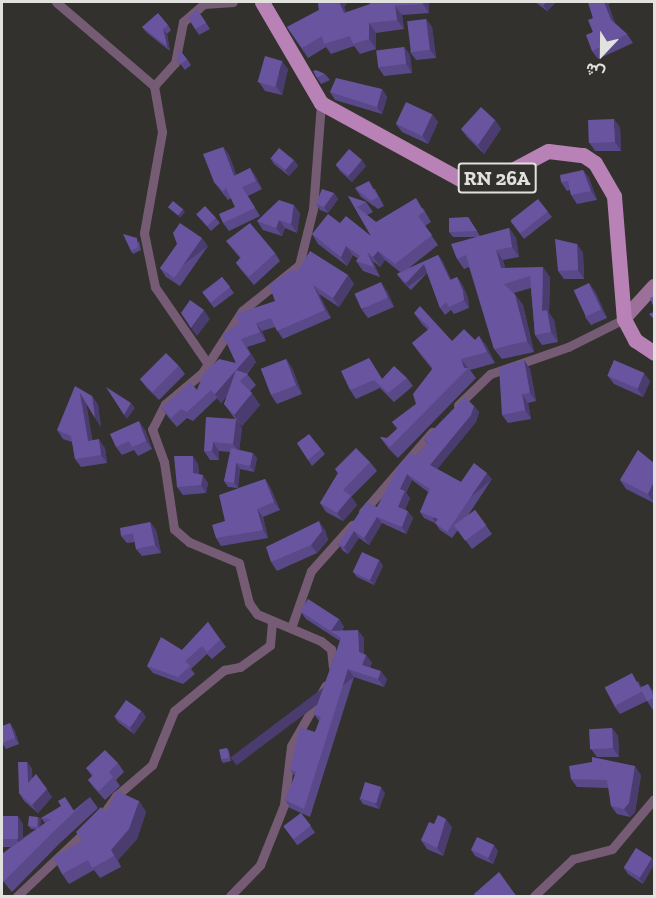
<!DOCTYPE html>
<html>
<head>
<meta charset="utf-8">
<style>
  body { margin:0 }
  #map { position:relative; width:656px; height:898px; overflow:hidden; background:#32312d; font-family:"Zilla Slab",Vazirmatn,serif }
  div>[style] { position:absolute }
  .street>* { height:9px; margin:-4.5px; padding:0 4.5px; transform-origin:4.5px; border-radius:4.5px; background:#765b74 }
  .secondary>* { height:14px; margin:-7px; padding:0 7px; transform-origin:7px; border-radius:7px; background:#9b719a }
  .primary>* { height:15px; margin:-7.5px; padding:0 7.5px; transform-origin:7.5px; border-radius:7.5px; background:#b882b6 }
  .wall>* { inset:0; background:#5a4989; transform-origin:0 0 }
  .shaded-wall>* { inset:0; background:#4a3c6f; transform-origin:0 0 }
  .building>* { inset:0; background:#69559f; transform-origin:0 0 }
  span { translate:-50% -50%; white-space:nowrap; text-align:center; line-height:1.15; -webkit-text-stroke:6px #32312d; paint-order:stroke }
  .shield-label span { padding:2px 4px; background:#32312d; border:2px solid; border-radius:4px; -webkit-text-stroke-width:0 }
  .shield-label { font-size:20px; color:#e1e1de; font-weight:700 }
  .frame { position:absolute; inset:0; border:3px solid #e1e1de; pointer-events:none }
  .north { position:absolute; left:572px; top:24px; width:60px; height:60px; -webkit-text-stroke:4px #32312d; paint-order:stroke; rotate:202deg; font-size:16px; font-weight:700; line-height:24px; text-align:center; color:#e1e1de }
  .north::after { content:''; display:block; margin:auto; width:21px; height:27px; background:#e1e1de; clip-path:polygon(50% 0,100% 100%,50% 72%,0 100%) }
</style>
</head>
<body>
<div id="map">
  <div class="street">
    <i style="left:56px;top:2px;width:129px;rotate:40.6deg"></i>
    <i style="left:154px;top:86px;width:31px;rotate:-48deg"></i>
    <i style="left:175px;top:63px;width:42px;rotate:-79deg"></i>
    <i style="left:183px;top:22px;width:28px;rotate:-41deg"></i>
    <i style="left:204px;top:4px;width:29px;rotate:-4deg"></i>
    <i style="left:154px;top:86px;width:47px;rotate:80.1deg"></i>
    <i style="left:162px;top:132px;width:103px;rotate:100.1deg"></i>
    <i style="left:144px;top:233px;width:55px;rotate:78.5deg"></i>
    <i style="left:155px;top:287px;width:93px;rotate:55.5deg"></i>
    <i style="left:321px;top:103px;width:106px;rotate:94.3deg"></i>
    <i style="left:313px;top:209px;width:58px;rotate:104deg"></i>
    <i style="left:299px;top:265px;width:73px;rotate:141.1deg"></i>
    <i style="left:242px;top:311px;width:74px;rotate:122.8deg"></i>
    <i style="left:202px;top:373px;width:48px;rotate:140deg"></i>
    <i style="left:165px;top:404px;width:28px;rotate:117deg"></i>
    <i style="left:152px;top:429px;width:35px;rotate:70deg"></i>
    <i style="left:164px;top:462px;width:68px;rotate:81.5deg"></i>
    <i style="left:174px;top:529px;width:20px;rotate:41deg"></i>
    <i style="left:189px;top:542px;width:54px;rotate:22.8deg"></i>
    <i style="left:239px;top:563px;width:41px;rotate:76deg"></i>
    <i style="left:249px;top:603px;width:14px;rotate:54deg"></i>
    <i style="left:257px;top:614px;width:69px;rotate:22.9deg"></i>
    <i style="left:321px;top:641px;width:13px;rotate:39deg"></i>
    <i style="left:331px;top:649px;width:18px;rotate:84deg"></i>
    <i style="left:458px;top:405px;width:45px;rotate:-44.1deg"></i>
    <i style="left:490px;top:374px;width:83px;rotate:-19.1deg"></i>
    <i style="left:568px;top:347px;width:63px;rotate:-26.6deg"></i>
    <i style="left:363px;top:512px;width:106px;rotate:-49.2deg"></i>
    <i style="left:291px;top:628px;width:60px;rotate:-70.7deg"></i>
    <i style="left:311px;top:571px;width:62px;rotate:-48.3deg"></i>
    <i style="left:99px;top:820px;width:29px;rotate:-55deg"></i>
    <i style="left:116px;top:796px;width:48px;rotate:-40.7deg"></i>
    <i style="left:152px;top:765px;width:58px;rotate:-67.8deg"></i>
    <i style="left:174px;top:711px;width:65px;rotate:-39.4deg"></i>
    <i style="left:224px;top:670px;width:16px;rotate:-11deg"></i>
    <i style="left:240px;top:667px;width:37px;rotate:-36deg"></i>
    <i style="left:270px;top:645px;width:24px;rotate:-85deg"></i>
    <i style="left:17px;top:896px;width:95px;rotate:-43.3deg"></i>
    <i style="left:230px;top:896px;width:43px;rotate:-45.9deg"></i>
    <i style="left:260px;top:865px;width:65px;rotate:-68.2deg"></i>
    <i style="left:284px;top:805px;width:59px;rotate:-83.2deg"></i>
    <i style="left:291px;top:746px;width:70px;rotate:-60.2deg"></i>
    <i style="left:534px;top:896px;width:54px;rotate:-43.5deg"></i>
    <i style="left:573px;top:859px;width:40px;rotate:-14.4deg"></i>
    <i style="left:612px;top:849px;width:65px;rotate:-50deg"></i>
  </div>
  <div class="secondary">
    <i style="left:624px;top:319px;width:45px;rotate:-47.7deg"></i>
  </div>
  <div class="primary">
    <i style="left:262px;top:2px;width:117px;rotate:59.7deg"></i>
    <i style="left:321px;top:103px;width:164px;rotate:28.7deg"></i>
    <i style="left:465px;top:182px;width:19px;rotate:9deg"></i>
    <i style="left:484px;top:185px;width:72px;rotate:-28deg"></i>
    <i style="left:548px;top:151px;width:35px;rotate:7deg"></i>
    <i style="left:583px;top:155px;width:14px;rotate:34deg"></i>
    <i style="left:595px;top:163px;width:38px;rotate:60deg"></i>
    <i style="left:614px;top:196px;width:123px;rotate:85.4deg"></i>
    <i style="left:624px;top:319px;width:24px;rotate:62deg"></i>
    <i style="left:635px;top:340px;width:23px;rotate:34deg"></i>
  </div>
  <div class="wall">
    <i style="clip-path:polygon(318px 2px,348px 2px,344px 7px,346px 12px,429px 2px,429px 13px,402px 15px,404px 29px,376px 33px,376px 49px,360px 54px,354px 46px,331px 54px,326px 47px,308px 58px,287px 27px,319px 10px)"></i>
    <i style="clip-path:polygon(535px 2px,556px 2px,547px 11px)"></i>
    <i style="clip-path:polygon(588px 2px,614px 2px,608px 4px,615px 23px,627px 34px,633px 43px,598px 59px,592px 51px,593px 18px)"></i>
    <i style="clip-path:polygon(201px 15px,210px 29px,199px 35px,195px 29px)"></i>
    <i style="clip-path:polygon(426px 19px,432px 27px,436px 58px,416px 60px,410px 52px)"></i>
    <i style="clip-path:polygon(168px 25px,171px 30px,167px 34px,170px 51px,146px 32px,142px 27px)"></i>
    <i style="clip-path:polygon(404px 47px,410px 55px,412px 73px,384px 76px,378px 67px)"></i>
    <i style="clip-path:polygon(187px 59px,191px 65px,185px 70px,177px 60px)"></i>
    <i style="clip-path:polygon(288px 69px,282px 95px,265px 91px,259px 82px)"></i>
    <i style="clip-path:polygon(325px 74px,330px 80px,321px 84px,317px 78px)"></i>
    <i style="clip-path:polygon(382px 89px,387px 97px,382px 114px,335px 100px,330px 92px)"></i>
    <i style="clip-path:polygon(432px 114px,438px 122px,428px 144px,402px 132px,396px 124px)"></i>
    <i style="clip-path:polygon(495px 120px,501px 129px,484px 154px,467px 137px,461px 129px)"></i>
    <i style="clip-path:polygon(620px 127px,621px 151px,595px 151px,589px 142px)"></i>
    <i style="clip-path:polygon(223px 147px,229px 155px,236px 175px,250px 168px,256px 177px,262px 189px,248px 196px,260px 216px,229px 231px,223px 223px,235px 207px,231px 198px,228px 200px,214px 182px)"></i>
    <i style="clip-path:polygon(270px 158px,294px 160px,298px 166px,289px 176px,274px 164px)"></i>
    <i style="clip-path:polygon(336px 165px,366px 166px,352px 182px,340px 171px)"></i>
    <i style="clip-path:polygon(583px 170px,589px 178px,597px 200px,577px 204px,571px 195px,570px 190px,567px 191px,561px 182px)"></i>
    <i style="clip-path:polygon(355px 188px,375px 189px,384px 206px,378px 209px,361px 197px)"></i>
    <i style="clip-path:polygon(334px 193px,338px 199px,328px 213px,320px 210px,316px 204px)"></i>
    <i style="clip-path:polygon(348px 196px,366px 202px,373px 212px,367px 215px,376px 222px,423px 208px,431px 222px,425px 226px,438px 245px,409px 268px,438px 255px,443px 262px,451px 280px,457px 277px,462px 284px,468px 298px,469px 308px,454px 314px,451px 310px,445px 315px,440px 308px,427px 273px,411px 290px,402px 281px,397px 274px,400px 272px,385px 260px,380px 267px,373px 261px,380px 277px,363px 271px,356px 261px,358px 259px,353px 255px,347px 266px,318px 244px,312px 234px,340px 223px,371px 236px)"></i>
    <i style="clip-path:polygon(548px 212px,552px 217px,524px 239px,511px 222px)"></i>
    <i style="clip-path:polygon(300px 213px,297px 233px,285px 228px,282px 236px,263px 230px,257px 221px)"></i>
    <i style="clip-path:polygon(196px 214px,216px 218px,220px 223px,211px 231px)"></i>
    <i style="clip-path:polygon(468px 217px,480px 236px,509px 228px,516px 238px,519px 257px,503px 260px,505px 268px,550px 277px,549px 313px,554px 320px,558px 342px,542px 345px,535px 335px,531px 288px,514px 293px,523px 305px,534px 352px,502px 359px,494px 349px,469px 267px,464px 269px,457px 259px,478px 237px,453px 237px,449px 232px)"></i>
    <i style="clip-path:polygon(139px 241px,141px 250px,133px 254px,131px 251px)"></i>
    <i style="clip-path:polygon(226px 241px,275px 253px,280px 261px,254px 285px,241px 270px,236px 263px,240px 258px)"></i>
    <i style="clip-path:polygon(577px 244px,583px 253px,584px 279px,564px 279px,558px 271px)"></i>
    <i style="clip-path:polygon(208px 246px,180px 286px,166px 277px,160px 268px)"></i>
    <i style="clip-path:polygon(297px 272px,348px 275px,354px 284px,339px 307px,319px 294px,331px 318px,283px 339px,275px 327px,262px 331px,266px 341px,247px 347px,256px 362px,247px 374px,256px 385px,250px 391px,260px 405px,242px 426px,236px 420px,242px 428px,239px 450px,257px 458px,254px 472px,240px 469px,238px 488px,265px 479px,270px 487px,280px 510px,263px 517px,268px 538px,221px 546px,216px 538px,225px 521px,238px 488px,228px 487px,224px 481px,230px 452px,219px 451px,219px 460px,210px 460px,204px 451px,235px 419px,224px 404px,227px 396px,221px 403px,217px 398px,193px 421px,187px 418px,177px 427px,168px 417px,162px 408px,197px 390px,236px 363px,223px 335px,275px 301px)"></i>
    <i style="left:222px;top:277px;width:20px;height:25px;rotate:53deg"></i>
    <i style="clip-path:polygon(387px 291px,394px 307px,368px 318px,362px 310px)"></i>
    <i style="clip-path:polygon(595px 291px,607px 318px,591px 325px,585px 317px)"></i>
    <i style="clip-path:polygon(414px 313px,452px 341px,475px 340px,479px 336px,487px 347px,495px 363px,470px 370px,476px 378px,398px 458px,388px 448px,380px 437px,387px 438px,397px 429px,392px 422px,416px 404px,432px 369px,420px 354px,412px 343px,428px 330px,422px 324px)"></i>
    <i style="clip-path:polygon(369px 358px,382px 379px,407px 378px,413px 386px,394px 402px,380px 388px,356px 399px,350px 390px)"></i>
    <i style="clip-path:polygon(286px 359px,292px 368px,302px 394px,277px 404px,271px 395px)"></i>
    <i style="clip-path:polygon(524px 360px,530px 369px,536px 401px,528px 403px,531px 419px,508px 423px,502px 415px)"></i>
    <i style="clip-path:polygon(179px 366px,185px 374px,159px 400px,146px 387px,140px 379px)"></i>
    <i style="clip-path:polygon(608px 376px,650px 381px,643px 397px,614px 384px)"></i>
    <i style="clip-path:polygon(92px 396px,98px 405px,101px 427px,86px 403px,92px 440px,105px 448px,107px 463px,81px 467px,75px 459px,72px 442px,63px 439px,57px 430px)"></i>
    <i style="clip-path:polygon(474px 406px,479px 412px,476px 422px,437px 469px,461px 482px,492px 479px,467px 517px,475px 510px,492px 534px,472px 549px,458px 530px,452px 538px,440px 530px,435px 523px,424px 518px,420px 512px,428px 492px,412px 480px,406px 493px,410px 498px,405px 510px,413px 518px,406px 534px,382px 523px,369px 545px,359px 538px,348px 554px,343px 551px,338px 544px,377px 507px,416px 456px,427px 444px,424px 439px)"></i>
    <i style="clip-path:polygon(145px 430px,152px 449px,138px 456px,134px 450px,122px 455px,116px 447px)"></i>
    <i style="clip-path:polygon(297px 443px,321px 449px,325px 454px,312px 466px)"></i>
    <i style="clip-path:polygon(638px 450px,654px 503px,626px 489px,620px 480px)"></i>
    <i style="clip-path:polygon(370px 462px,377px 471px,351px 497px,357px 505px,343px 521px,326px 512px,320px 503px,338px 473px,335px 469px)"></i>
    <i style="clip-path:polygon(198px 464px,199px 474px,208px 483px,206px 493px,183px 495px,177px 487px)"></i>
    <i style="clip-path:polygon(150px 522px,156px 530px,161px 553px,142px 556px,136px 549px,135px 542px,127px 543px,121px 536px)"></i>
    <i style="clip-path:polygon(325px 530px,328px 540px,317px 553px,277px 571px,271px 562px)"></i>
    <i style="clip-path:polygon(379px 560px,383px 566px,374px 585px,357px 577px,353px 572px)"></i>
    <i style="clip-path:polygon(300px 611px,339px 619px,344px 627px,342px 630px,364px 638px,364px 654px,366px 655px,372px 663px,370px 667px,387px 679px,384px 687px,354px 677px,310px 817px,290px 808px,285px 800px,295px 776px,290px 770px,315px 732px,319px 721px,314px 714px,340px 641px,306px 619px)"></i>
    <i style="clip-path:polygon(208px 622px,226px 647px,212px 659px,207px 654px,191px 669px,195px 674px,183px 684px,153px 673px,147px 666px,182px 650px)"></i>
    <i style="clip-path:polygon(638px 681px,641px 687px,648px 684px,654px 693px,654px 709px,653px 710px,647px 701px,620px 714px,614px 706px)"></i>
    <i style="clip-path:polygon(114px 716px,146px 717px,134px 734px,118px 722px)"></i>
    <i style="clip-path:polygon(612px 728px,618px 736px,619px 757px,597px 757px,591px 749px)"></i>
    <i style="clip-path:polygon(14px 729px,19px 744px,6px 749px,2px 743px)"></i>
    <i style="clip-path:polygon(227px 748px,229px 751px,231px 761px,223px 763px,221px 760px)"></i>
    <i style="clip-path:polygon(27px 762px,32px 769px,32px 778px,52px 797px,38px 813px,24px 801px,19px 793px)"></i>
    <i style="clip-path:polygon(118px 763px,124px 772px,116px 780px,120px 786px,105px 800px,94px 788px,88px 780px,92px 776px,86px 768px)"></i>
    <i style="clip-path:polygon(641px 775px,635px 812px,630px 817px,617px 814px,611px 806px,609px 788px,577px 787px,571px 779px)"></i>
    <i style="clip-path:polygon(385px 793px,379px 809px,363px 804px,359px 798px)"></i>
    <i style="clip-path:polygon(90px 797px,98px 808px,59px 844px,12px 892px,2px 880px,2px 854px,11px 847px,2px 847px,2px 816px,23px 824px,23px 838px,36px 829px,31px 829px,29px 826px,38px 817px,41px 819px,40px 826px,45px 823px,41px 818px,74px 810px)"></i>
    <i style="clip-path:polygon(139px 801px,146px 812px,137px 839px,118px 860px,121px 867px,100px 878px,94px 870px,69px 884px,62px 874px,82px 841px,106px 812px)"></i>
    <i style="left:301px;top:813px;width:24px;height:22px;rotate:54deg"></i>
    <i style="clip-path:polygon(434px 824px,452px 827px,443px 856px,427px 849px,421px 840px)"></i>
    <i style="clip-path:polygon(636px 848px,643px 884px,628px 874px,624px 868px)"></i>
    <i style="clip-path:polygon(471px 850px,498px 851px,493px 864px,475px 856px)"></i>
  </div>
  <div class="shaded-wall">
    <i style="clip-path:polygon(339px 2px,348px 2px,344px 7px,351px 23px,344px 13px)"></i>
    <i style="clip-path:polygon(423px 2px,429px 2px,429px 13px,423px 4px)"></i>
    <i style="clip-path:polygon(547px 2px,556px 2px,547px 11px,543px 5px)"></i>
    <i style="clip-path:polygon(604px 2px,606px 2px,608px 4px,617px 28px,611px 20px)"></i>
    <i style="clip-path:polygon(395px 6px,402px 15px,404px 29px,397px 20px)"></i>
    <i style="clip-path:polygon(426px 19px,432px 27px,436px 58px,430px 50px)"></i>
    <i style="clip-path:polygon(369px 23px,376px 33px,376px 49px,369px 39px)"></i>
    <i style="clip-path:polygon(163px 29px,167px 34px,170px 51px,167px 46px)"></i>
    <i style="clip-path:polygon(404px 47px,410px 55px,412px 73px,406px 64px)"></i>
    <i style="clip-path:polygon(282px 61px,288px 69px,282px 95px,276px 86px)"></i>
    <i style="clip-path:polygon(382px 89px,387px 97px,382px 114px,377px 107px)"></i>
    <i style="clip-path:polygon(432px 114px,438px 122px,428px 144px,422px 135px)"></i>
    <i style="clip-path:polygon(614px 119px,620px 127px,621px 151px,615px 142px)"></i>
    <i style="clip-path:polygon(495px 120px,501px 129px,484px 154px,478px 145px)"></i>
    <i style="clip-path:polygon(223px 147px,229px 155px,240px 184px,234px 176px)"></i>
    <i style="clip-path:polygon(294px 160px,298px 166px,289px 176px,285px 170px)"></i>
    <i style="clip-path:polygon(362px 160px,366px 166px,352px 182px,348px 176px)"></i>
    <i style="clip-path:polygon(250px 168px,256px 177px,262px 189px,256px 181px)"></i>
    <i style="clip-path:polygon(583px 170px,589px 178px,597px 200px,591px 191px)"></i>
    <i style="clip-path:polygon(334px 193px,338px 199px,328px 213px,324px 207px)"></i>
    <i style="clip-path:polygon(294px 205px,300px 213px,297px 233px,291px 224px)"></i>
    <i style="clip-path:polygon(183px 209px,185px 212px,180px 218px,178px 215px)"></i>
    <i style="clip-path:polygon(279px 220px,285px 228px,282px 236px,276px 228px)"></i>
    <i style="clip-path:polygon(509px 228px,516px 238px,519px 257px,512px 247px)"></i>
    <i style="left:202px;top:238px;width:10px;height:49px;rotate:53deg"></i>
    <i style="clip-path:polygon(577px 244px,583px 253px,584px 279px,578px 270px)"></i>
    <i style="clip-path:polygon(346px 246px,353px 255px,347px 266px,341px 257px)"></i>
    <i style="clip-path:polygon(496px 250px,503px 260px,508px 278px,501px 268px)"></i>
    <i style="clip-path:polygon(378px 251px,385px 260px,380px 267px,373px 257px)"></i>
    <i style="clip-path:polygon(367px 252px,373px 261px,380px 277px,374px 267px)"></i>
    <i style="clip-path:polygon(438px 255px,443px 262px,455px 288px,450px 280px)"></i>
    <i style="left:424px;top:264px;width:9px;height:26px;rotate:54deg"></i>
    <i style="clip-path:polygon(543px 267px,550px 277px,549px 313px,554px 320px,558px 342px,551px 332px,542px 311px)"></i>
    <i style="clip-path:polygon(348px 275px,354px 284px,339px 307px,333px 298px)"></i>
    <i style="clip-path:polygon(457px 277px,462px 284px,468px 298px,469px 308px,464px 300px)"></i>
    <i style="clip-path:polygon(381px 282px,387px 291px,394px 307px,388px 298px)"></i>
    <i style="clip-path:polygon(589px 283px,595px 291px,607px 318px,601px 309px)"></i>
    <i style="clip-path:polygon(313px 285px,319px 294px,331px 318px,325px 310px)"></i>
    <i style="clip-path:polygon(515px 295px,523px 305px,534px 352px,527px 341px)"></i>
    <i style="clip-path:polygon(204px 310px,210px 319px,197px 336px,191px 328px)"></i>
    <i style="clip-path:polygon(256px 323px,262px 331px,266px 341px,260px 332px)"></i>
    <i style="clip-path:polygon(479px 336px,487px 347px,495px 363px,487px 352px)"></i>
    <i style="clip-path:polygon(241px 339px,256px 362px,221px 403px,215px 394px,250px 354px)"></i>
    <i style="clip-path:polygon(286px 359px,292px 368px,302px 394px,296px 385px)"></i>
    <i style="clip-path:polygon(461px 359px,468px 368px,464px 368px)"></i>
    <i style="clip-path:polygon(524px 360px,530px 369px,536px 401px,530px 393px)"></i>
    <i style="clip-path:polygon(644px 373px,650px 381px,643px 397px,637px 388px)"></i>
    <i style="clip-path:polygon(80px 393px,86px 402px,94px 449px,88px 441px)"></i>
    <i style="clip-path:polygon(252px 393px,260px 405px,242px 426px,234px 415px)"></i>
    <i style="clip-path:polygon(522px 394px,528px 403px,531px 419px,525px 410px)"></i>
    <i style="clip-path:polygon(92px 396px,98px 405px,101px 427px,95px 418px)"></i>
    <i style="clip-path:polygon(131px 403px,135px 408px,127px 419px,124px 415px)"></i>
    <i style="clip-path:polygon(474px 406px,479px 412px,476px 422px,435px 472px,430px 465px)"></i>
    <i style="clip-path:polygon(236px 419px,242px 428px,239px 452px,233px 444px)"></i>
    <i style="clip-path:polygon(139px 421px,145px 430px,152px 449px,146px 441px)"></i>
    <i style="clip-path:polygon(99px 439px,105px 448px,107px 463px,101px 455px)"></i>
    <i style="clip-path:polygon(213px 442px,219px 451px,219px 460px,212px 451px)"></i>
    <i style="clip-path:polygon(253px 453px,257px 458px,254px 472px,250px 466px)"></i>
    <i style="clip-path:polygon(193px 456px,198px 464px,199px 481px,193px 473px)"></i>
    <i style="clip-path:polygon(236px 463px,240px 469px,238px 488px,234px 483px)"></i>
    <i style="left:487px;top:473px;width:8px;height:71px;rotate:50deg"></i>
    <i style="clip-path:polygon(407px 474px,412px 480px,406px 493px,410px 498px,403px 514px,398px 507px,400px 489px)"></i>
    <i style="clip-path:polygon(203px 475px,208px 483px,206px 493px,201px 485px)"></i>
    <i style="clip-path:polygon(265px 479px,270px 487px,280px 510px,274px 502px)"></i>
    <i style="clip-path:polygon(654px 482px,654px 503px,648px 494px)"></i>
    <i style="clip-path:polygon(351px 496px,357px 505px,343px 521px,337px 513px)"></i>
    <i style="clip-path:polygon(257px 509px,263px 517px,268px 538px,263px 530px)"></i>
    <i style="clip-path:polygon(408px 511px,413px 518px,406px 534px,402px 527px)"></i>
    <i style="clip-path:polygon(377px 517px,382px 523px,369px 545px,364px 538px)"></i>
    <i style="clip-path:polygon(319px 521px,325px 530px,328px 540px,317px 553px,311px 545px)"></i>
    <i style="clip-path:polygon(150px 522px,156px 530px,161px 553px,155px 545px)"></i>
    <i style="clip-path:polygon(354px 531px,359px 538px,348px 554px,344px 547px)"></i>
    <i style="clip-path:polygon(379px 560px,383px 566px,374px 585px,370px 580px)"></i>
    <i style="clip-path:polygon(339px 619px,344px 627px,338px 636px,331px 631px)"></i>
    <i style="clip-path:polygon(358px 630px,364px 638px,364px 660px,359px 652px)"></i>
    <i style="clip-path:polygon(366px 655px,372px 663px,368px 672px,362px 665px)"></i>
    <i style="left:348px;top:669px;width:10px;height:147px;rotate:53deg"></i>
    <i style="clip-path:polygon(381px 671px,387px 679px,384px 687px,378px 679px)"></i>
    <i style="clip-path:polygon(142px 711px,146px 717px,134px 734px,130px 728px)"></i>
    <i style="clip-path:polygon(10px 723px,14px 729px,19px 744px,15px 738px)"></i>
    <i style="clip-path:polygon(612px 728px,618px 736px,619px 757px,613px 748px)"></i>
    <i style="clip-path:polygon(27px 762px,32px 769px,33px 791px,28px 783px)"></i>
    <i style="clip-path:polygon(635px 766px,641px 775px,635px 812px,630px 817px,624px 809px)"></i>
    <i style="clip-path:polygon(381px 787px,385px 793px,379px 809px,375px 804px)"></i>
    <i style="clip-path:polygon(47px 789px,52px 797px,38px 813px,32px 805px)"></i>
    <i style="clip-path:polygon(139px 801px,146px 812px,137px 839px,118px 860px,121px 867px,111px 850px)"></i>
    <i style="clip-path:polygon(18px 816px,23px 824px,23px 848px,17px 840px)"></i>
    <i style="clip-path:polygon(38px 817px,41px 819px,40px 829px,38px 826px)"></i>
    <i style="clip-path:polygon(446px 819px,452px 827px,443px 856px,437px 848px)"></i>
    <i style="clip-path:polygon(494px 845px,498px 851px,493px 864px,488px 858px)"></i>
    <i style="clip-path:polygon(652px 858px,654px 862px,654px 865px,643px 884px,639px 878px)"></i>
  </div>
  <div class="building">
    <i style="clip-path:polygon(318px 2px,339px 2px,344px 13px,370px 4px,369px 2px,423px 2px,423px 4px,395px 6px,397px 20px,369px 23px,369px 39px,353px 44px,350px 36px,324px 44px,322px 36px,302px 48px,287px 27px,319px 10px)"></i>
    <i style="clip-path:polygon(538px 2px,547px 2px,543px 5px)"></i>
    <i style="clip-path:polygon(588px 2px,604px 2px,611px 20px,627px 34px,592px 51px,586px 35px,593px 32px,588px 20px,593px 18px)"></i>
    <i style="clip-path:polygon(197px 9px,206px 23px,195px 29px,188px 18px)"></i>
    <i style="clip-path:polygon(158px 13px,168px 25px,163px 29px,167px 46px,142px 27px)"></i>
    <i style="left:426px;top:19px;width:31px;height:19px;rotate:83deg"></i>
    <i style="left:404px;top:47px;width:17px;height:28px;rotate:83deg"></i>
    <i style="clip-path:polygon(179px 49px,187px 59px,181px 64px,177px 60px)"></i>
    <i style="left:265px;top:56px;width:18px;height:27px;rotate:16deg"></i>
    <i style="clip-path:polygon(316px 70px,325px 74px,317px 78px,313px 71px)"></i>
    <i style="clip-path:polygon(336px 78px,382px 89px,377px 107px,330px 92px)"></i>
    <i style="left:406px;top:102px;width:29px;height:24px;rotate:25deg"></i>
    <i style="clip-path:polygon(481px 107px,495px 120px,478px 145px,461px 129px)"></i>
    <i style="left:614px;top:119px;width:23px;height:26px;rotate:88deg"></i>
    <i style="clip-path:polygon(223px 147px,234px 176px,250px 168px,256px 181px,242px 187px,255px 208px,223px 223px,219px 214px,235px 207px,226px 188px,223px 191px,214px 182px,203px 154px)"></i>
    <i style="left:279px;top:148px;width:19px;height:13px;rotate:39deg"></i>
    <i style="left:349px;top:149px;width:17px;height:21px;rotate:40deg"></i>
    <i style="clip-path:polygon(583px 170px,591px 191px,571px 195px,568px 181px,561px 182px,560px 175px)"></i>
    <i style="clip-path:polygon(369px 181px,378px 197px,371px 201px,355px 188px)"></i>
    <i style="clip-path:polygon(322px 189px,334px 193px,324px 207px,316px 204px)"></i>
    <i style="clip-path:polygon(348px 196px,366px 202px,357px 207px,376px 222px,416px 198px,424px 212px,418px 216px,432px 235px,395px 264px,378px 251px,373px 257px,367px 252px,374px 267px,356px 261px,360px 256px,346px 246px,341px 257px,312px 234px,328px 214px,340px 223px,346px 216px,371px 236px)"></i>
    <i style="left:538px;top:199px;width:16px;height:35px;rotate:52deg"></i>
    <i style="clip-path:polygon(279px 200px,294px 205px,291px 224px,279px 220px,276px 228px,257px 221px)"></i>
    <i style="left:173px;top:201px;width:13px;height:8px;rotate:39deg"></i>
    <i style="left:205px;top:206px;width:16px;height:12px;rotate:47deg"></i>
    <i style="clip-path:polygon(468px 217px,477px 231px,449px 232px,449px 218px)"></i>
    <i style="clip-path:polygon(180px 223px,202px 238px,174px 278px,160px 268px,177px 244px,173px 233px)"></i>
    <i style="clip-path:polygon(250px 223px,275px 253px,249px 277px,236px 263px,241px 257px,226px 241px)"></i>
    <i style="clip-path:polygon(509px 228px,512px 247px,496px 250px,501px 268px,543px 267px,542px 311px,547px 310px,551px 332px,535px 335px,530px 276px,504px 284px,515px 295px,527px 341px,494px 349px,466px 255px,457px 259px,451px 244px)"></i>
    <i style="clip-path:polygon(123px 234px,137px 238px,138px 247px,131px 251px)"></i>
    <i style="clip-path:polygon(555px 239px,577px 244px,578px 270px,558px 271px)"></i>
    <i style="clip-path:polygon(310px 251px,348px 275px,333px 298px,313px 285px,325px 310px,277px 331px,271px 318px,256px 323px,260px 332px,241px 339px,250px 354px,215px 394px,211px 390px,187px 412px,181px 409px,171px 418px,162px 408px,190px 382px,197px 390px,203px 374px,219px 359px,236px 363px,223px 335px,239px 323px,236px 314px,275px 301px,269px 285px,293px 269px,297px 272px)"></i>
    <i style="clip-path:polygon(438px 255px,450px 280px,457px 277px,463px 291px,464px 300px,449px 307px,446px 302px,440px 308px,424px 264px,406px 283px,397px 274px)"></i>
    <i style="left:222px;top:277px;width:13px;height:25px;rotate:51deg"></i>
    <i style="left:381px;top:282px;width:17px;height:29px;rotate:66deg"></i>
    <i style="left:589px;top:283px;width:29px;height:17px;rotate:65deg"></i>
    <i style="clip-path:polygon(654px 296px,654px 308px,650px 298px)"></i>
    <i style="clip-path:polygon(190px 300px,204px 310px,191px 328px,181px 313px)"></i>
    <i style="clip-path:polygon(420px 306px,452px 341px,464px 329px,475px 340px,479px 336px,487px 352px,461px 359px,464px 368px,468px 368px,390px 447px,380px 437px,387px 438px,398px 428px,392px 422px,416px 404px,413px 394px,433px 368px,412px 343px,430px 328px,414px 313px)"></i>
    <i style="clip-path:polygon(654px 312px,654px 319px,649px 314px)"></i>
    <i style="left:166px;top:353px;width:18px;height:37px;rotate:45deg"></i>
    <i style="clip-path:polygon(369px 358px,382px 379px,394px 366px,407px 378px,388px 393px,374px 380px,350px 390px,341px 371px)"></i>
    <i style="left:286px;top:359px;width:28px;height:27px;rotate:69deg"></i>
    <i style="clip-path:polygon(524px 360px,530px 393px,522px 394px,525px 410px,502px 415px,499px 367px)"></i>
    <i style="left:614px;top:360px;width:33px;height:17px;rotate:23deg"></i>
    <i style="clip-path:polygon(236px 370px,248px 374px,240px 381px,252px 393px,234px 415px,224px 404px)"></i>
    <i style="clip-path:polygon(75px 386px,92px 396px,95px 418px,80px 393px,88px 441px,99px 439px,101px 455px,75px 459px,71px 436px,57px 430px)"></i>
    <i style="clip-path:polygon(106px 387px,131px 403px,124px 415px)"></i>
    <i style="clip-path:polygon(465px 397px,474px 406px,471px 415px,430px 465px,461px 482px,474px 463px,487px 473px,447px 532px,435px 523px,438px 519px,420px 512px,430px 489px,407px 474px,400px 489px,405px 491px,398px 507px,408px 511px,402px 527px,377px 517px,364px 538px,354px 531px,344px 547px,338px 544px,363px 507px,367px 502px,377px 507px,399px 465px,410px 453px,416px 456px,428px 443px,424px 439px)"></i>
    <i style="clip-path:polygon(206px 417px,236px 419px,233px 444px,213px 442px,212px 451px,204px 451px)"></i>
    <i style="clip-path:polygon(139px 421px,146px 441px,132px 447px,129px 441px,116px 447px,110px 434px)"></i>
    <i style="clip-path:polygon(309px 434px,321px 449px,308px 460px,297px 443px)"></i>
    <i style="clip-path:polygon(231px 448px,253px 453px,250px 466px,236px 463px,234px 483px,224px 481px)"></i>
    <i style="clip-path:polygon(356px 448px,370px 462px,343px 490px,351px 496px,337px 513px,320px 503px,338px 473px,335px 469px)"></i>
    <i style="clip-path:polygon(638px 450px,654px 463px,654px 482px,648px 494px,620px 480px)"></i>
    <i style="clip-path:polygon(174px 456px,193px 456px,193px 473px,203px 475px,201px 485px,177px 487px)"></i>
    <i style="clip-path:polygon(265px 479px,274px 502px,257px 509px,263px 530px,216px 538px,212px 525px,225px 521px,219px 495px)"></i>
    <i style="left:475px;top:510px;width:19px;height:26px;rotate:54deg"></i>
    <i style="clip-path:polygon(319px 521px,322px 531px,311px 545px,271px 562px,266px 547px)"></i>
    <i style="clip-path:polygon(150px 522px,155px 545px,136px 549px,133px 533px,121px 536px,120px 528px)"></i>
    <i style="left:362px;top:552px;width:19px;height:22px;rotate:25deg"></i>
    <i style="clip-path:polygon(308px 599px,339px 619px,331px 631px,358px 630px,359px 652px,366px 655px,362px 665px,381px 671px,378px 679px,348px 669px,304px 809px,285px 800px,296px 772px,290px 770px,300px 727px,315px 732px,321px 717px,314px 714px,341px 638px,300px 611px)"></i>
    <i style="clip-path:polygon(208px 622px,220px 640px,207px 652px,202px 646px,185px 661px,190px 666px,178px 677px,147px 666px,161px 637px,182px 650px)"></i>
    <i style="left:632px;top:673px;width:21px;height:31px;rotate:62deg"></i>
    <i style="clip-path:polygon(648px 684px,654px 698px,647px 701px,640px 688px)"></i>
    <i style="left:126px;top:700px;width:19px;height:20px;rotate:35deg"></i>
    <i style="clip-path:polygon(10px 723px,15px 738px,2px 743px,2px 726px)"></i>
    <i style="left:612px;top:728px;width:20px;height:23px;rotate:87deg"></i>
    <i style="left:227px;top:748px;width:10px;height:8px;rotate:79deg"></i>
    <i style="clip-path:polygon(105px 750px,118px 763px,109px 772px,113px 777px,99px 791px,88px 780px,93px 775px,86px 768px)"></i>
    <i style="clip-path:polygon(592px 757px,635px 766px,629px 803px,624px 809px,611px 806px,607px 780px,571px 779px,569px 766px,592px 762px)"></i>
    <i style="clip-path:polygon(18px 762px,27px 762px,28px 783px,36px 774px,47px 789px,32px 805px,19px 793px)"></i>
    <i style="left:365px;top:782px;width:17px;height:17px;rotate:17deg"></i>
    <i style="clip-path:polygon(117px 791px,139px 801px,129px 829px,111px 850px,114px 856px,92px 868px,88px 860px,62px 874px,53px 857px,82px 841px,76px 832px,101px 807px,106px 812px)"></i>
    <i style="clip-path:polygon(65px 797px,74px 811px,90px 797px,52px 833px,4px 881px,2px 878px,2px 854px,51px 819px,41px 818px,61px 806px,58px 801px)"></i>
    <i style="left:301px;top:813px;width:16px;height:22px;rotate:52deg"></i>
    <i style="clip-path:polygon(438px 815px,446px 819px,437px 848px,421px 840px,429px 822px,434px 824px)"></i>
    <i style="left:2px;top:816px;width:16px;height:23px"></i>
    <i style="left:29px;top:816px;width:9px;height:10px;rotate:6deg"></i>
    <i style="left:477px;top:837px;width:19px;height:14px;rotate:25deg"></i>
    <i style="left:636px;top:848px;width:19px;height:23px;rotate:32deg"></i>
    <i style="clip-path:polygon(499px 872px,517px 897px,476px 897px,474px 894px)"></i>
  </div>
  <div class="shield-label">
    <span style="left:497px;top:178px">RN 26A</span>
  </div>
  <div class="frame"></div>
  <div class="north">ش</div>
</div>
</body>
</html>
